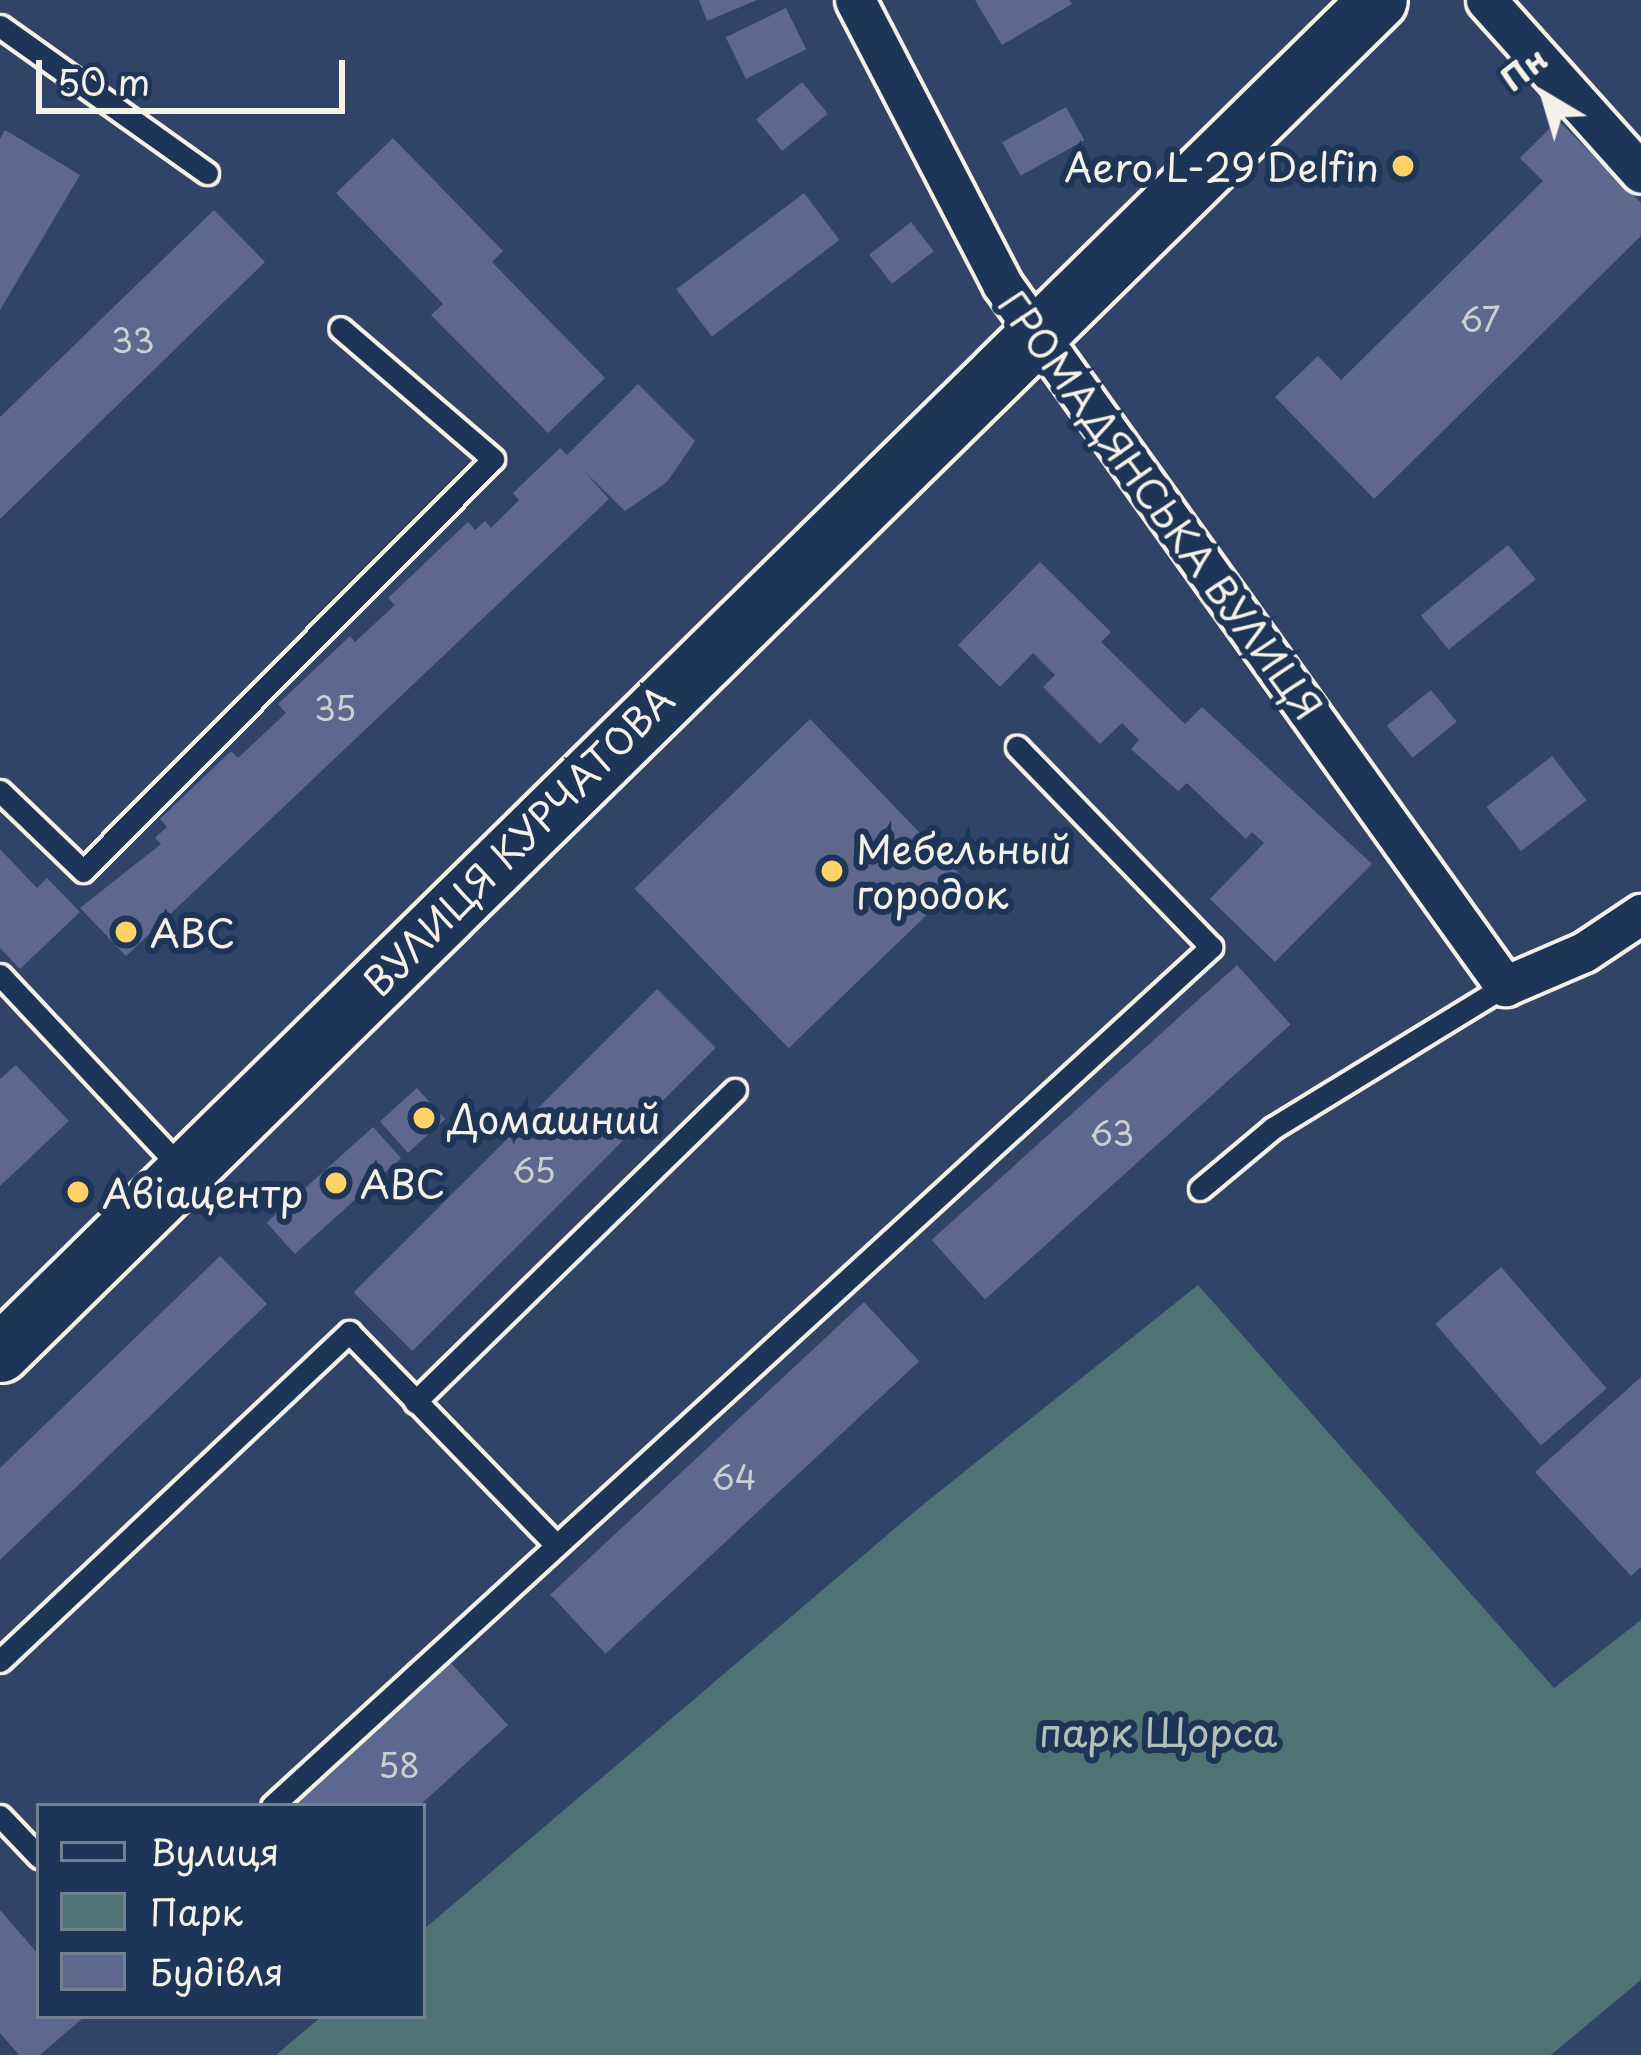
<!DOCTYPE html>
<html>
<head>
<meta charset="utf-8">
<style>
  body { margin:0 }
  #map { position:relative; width:1641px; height:2055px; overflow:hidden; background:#304468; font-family:"Playpen Sans",sans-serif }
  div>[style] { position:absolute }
  .green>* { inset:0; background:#4f7375 }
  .building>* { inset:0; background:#5e678e; transform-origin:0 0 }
  .roads { filter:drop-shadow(3px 0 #f4f1e8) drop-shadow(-3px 0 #f4f1e8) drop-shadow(0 3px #f4f1e8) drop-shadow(0 -3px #f4f1e8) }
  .service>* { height:21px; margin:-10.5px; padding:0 10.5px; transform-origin:10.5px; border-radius:10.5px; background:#1d3557 }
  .minor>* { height:39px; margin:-19.5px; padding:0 19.5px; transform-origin:19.5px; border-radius:19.5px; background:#1d3557 }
  .secondary>* { height:57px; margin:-28.5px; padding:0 28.5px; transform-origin:28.5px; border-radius:28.5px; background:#1d3557 }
  .dots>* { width:33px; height:33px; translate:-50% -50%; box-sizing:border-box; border:6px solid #1d3557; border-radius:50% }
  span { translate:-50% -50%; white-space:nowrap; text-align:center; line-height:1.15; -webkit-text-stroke:12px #1d3557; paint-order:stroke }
  .number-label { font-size:33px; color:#ceced2 }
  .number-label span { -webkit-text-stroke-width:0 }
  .poi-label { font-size:39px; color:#f4f1e8 }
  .right { translate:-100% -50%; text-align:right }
  .left { translate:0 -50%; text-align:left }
  .street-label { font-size:39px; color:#f4f1e8 }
  .park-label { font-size:39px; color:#b2bfba }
  .legend { position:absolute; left:36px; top:1803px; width:390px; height:216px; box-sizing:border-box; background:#1d3557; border:3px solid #738091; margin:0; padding:15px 21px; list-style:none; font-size:36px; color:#f4f1e8 }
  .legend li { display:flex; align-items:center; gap:24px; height:60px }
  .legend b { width:60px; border:3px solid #738091 }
  .north { position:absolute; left:1485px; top:36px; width:120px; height:120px; -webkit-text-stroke:9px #1d3557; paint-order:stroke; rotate:322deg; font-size:33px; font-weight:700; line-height:48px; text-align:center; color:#f4f1e8 }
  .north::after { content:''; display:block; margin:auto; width:42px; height:54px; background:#f4f1e8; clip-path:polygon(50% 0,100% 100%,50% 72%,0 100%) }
  .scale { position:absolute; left:36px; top:60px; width:309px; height:54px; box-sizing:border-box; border:6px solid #f4f1e8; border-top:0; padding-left:15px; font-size:36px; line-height:42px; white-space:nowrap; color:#f4f1e8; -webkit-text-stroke:9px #1d3557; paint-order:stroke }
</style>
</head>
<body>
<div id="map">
  <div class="green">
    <i style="clip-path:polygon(1198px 1285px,1554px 1688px,1641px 1620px,1641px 1980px,1551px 2055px,276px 2055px,322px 2016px,423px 2016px,423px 1930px,919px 1508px)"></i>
  </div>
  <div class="building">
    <i style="clip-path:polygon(699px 0,757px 0,707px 21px)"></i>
    <i style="clip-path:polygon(975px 0,1069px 0,1072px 4px,1002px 45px)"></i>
    <i style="left:786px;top:8px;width:46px;height:67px;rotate:64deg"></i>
    <i style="left:802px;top:82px;width:41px;height:59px;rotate:51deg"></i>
    <i style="left:1066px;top:107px;width:38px;height:73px;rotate:61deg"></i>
    <i style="clip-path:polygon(1558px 120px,1641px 203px,1641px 236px,1374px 499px,1275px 397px,1318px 356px,1341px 380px,1543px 181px,1520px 158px)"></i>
    <i style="clip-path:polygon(5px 130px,80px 175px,0 310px,0 139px)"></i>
    <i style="clip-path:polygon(393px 138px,503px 251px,492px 262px,605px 378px,548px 433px,431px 315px,443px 304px,336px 193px)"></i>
    <i style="left:804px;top:193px;width:59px;height:160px;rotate:53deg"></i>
    <i style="clip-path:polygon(214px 210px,265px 262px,0 519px,0 417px)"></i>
    <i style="left:911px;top:222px;width:37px;height:53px;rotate:52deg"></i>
    <i style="clip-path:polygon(638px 384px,695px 441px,667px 482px,625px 511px,583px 470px,609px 499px,126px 956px,80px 908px,161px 844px,155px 838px,167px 827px,160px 819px,231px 751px,238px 758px,286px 713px,278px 704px,350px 636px,355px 642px,395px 605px,388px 598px,468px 522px,475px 530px,485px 521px,491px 528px,519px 500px,513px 493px,560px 448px,567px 455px)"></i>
    <i style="left:1508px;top:545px;width:44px;height:112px;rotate:51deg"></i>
    <i style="clip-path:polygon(1040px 562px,1111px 632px,1101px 642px,1185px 724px,1202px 707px,1372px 864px,1275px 962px,1210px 899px,1264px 843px,1252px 832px,1246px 839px,1187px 783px,1178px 791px,1131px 749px,1139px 740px,1122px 723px,1100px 744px,1043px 687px,1055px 675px,1033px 653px,1000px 687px,958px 645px)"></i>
    <i style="left:1431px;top:690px;width:41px;height:57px;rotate:51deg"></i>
    <i style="left:810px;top:719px;width:222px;height:244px;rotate:46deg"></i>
    <i style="left:1552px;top:756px;width:56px;height:83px;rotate:52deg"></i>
    <i style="clip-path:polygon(0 849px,37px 888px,47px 878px,80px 912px,20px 969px,0 948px)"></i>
    <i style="left:1237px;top:965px;width:80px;height:411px;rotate:48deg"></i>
    <i style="left:657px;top:989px;width:83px;height:429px;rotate:45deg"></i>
    <i style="clip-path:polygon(16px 1065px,69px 1121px,0 1186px,0 1079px)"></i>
    <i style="left:417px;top:1088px;width:42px;height:50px;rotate:48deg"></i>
    <i style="left:373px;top:1127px;width:42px;height:143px;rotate:48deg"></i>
    <i style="clip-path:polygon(220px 1256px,267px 1304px,0 1560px,0 1468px)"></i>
    <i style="left:1501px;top:1267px;width:161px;height:87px;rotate:49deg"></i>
    <i style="left:864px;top:1302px;width:81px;height:429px;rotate:47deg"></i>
    <i style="clip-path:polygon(1641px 1377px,1641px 1567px,1631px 1576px,1535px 1472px)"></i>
    <i style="clip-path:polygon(449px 1661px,508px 1725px,419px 1806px,291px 1806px)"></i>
    <i style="clip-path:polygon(0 1910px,39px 1955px,39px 2016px,85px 2016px,40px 2055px,19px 2055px,0 2033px)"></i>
  </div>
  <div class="roads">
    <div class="service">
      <i style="left:0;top:26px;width:254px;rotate:35.4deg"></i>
      <i style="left:0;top:791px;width:115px;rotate:43.9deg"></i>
      <i style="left:83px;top:871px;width:581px;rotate:-45.14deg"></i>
      <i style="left:493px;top:459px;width:201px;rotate:-139.4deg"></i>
      <i style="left:0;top:975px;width:267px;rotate:46.8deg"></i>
      <i style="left:1200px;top:1189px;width:95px;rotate:-39.9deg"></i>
      <i style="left:1273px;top:1128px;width:272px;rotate:-31.5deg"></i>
      <i style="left:415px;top:1402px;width:447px;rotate:-44.3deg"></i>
      <i style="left:0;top:1661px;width:480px;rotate:-43.3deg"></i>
      <i style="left:349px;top:1332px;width:297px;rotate:45.8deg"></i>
      <i style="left:272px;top:1806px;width:1273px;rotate:-42.45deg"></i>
      <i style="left:1211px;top:947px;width:279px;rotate:-134.1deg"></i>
      <i style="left:0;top:1816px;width:57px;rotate:46.4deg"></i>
    </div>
    <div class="minor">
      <i style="left:855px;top:0;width:320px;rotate:62.6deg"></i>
      <i style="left:1002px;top:284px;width:864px;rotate:54.38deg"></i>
      <i style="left:1505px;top:986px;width:86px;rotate:-23.3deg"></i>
      <i style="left:1584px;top:952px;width:69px;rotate:-33.7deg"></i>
      <i style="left:1486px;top:0;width:232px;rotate:48.1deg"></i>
    </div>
    <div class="secondary">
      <i style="left:0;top:1353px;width:1931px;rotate:-44.48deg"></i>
    </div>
  </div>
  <div class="dots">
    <i style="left:1403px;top:166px;background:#ffd166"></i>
    <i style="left:832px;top:871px;background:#ffd166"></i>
    <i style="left:126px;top:932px;background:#ffd166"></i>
    <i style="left:424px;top:1118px;background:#ffd166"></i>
    <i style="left:336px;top:1183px;background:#ffd166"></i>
    <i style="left:78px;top:1192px;background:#ffd166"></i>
  </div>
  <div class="number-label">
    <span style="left:1480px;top:319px">67</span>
    <span style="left:133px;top:340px">33</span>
    <span style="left:335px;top:708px">35</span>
    <span style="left:1112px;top:1133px">63</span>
    <span style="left:534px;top:1170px">65</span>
    <span style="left:734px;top:1477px">64</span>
    <span style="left:399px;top:1765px">58</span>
  </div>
  <div class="poi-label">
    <span class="right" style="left:1379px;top:166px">Aero L-29 Delfin</span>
    <span class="left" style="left:856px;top:871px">Мебельный<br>городок</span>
    <span class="left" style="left:150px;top:932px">ABC</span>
    <span class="left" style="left:448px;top:1118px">Домашний</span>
    <span class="left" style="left:360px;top:1183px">АВС</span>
    <span class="left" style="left:102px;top:1192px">Авіацентр</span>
  </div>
  <div class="street-label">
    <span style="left:1161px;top:505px;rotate:54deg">ГРОМАДЯНСЬКА ВУЛИЦЯ</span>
    <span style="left:518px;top:840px;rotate:-45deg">ВУЛИЦЯ КУРЧАТОВА</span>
  </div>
  <div class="park-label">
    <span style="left:1158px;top:1731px">парк Щорса</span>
  </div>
  <ul class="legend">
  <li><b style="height:15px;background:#1d3557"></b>Вулиця</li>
  <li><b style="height:33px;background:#4f7375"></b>Парк</li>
  <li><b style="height:33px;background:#5e678e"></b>Будівля</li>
  </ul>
  <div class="north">Пн</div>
  <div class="scale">50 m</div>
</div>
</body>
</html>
